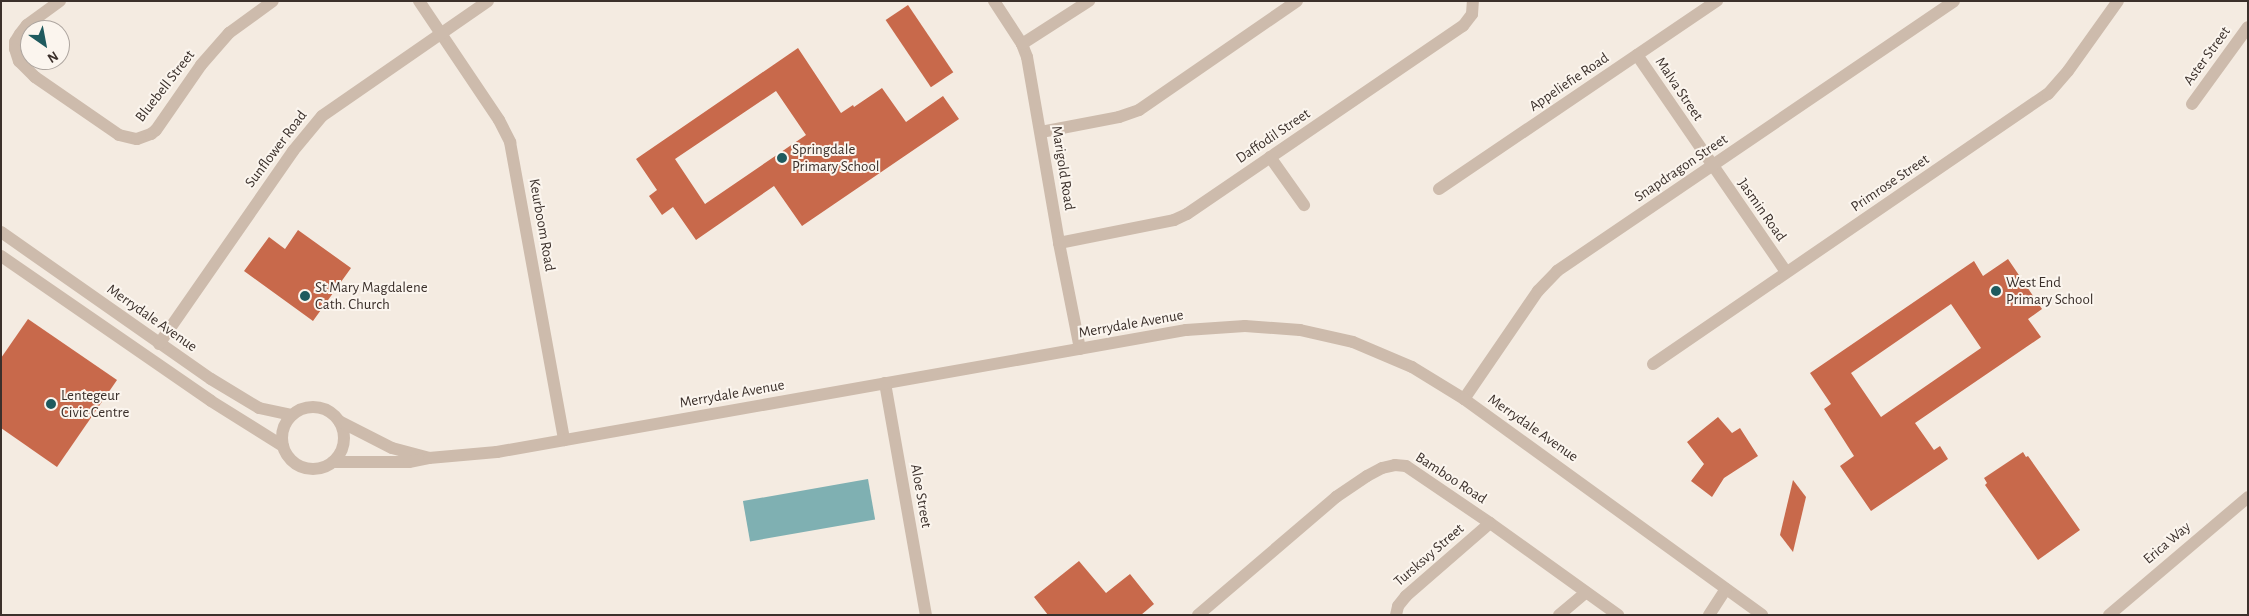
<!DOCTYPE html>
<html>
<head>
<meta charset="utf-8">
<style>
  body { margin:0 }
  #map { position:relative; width:2249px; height:616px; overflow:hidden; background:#f4ebe1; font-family:"Alegreya Sans",sans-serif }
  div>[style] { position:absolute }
  .water>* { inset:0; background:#7fb0b2; transform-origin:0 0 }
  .building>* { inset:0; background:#c8694b; transform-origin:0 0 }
  .minor>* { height:12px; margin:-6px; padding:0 6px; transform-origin:6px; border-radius:6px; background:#cdbbac }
  .minor>.ring { margin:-6px; padding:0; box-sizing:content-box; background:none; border:12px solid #cdbbac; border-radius:50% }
  .dots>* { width:14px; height:14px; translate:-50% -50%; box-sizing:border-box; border:2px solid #fbf5ee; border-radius:50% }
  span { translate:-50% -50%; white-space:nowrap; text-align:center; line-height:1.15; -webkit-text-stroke:4px #fbf5ee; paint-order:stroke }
  .street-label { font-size:15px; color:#3b302b }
  .poi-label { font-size:15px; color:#3b302b }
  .left { translate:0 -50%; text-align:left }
  .frame { position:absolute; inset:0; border:2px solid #3b302b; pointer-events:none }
  .north { position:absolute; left:20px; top:20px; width:50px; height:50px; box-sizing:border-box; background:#fbf5ee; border:1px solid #aea6a0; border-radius:50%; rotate:147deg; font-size:14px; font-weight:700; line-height:20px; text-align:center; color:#3b302b }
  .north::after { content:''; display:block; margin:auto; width:18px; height:22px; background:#1f5a5e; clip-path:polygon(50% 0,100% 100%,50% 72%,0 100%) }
</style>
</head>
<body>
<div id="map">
  <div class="water">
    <i style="left:868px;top:479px;width:41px;height:127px;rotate:80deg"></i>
  </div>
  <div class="building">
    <i style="left:908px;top:5px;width:81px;height:27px;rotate:56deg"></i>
    <i style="clip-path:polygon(evenodd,798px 48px,841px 113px,853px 105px,854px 107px,882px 88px,906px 122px,943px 96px,959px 119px,802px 226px,774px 186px,696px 240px,673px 207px,662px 215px,649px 196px,657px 190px,636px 159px,798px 48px,776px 91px,806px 135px,705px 204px,675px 159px,776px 91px)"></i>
    <i style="clip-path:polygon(298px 230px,351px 268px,313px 321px,244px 271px,269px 237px,285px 249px)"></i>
    <i style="clip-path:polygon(evenodd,2008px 259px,2042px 309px,2028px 319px,2041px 337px,1915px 423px,1934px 450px,1940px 446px,1948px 459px,1871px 511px,1840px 466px,1854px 456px,1824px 409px,1831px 404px,1810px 373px,1974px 261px,1983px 276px,2008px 259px,1951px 304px,1981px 348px,1881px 417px,1851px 373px,1951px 304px)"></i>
    <i style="clip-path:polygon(28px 319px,117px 380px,57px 467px,1px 428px,1px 358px)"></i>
    <i style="clip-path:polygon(1718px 417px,1732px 433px,1740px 428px,1758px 456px,1724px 478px,1712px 497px,1691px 481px,1704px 464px,1687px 442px)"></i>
    <i style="clip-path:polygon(2023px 452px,2026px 457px,2028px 456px,2080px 530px,2038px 560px,1985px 485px,1987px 483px,1984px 478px)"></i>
    <i style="clip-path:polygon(1793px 480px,1806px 497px,1793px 552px,1780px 535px)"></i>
    <i style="clip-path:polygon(1079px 561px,1106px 593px,1130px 574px,1154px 604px,1141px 615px,1048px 615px,1034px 597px)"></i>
  </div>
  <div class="minor">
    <i style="left:60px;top:1px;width:41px;rotate:144deg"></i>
    <i style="left:27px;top:25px;width:11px;rotate:128deg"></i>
    <i style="left:20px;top:34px;width:9px;rotate:122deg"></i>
    <i style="left:15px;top:42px;width:7px;rotate:90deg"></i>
    <i style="left:15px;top:49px;width:13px;rotate:72deg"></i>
    <i style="left:19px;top:61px;width:23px;rotate:45deg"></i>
    <i style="left:35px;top:77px;width:102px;rotate:34.6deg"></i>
    <i style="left:119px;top:135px;width:18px;rotate:13deg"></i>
    <i style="left:137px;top:139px;width:15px;rotate:-20deg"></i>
    <i style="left:151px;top:134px;width:6px;rotate:-39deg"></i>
    <i style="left:156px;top:130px;width:79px;rotate:-55.3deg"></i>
    <i style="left:201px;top:65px;width:43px;rotate:-48.8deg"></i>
    <i style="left:229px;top:33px;width:54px;rotate:-36deg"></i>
    <i style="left:419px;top:1px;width:143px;rotate:56.1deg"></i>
    <i style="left:499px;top:120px;width:25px;rotate:63deg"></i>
    <i style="left:510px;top:142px;width:303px;rotate:79.7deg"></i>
    <i style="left:994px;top:1px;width:51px;rotate:56.9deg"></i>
    <i style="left:1022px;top:44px;width:14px;rotate:69deg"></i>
    <i style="left:1027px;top:57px;width:189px;rotate:80.2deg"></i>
    <i style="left:1059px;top:243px;width:108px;rotate:78.8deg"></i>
    <i style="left:1022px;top:44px;width:80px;rotate:-32.7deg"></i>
    <i style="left:1637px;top:55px;width:263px;rotate:55.5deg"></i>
    <i style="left:2192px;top:104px;width:95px;rotate:-54deg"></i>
    <i style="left:1041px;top:132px;width:79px;rotate:-10.9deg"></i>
    <i style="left:1119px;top:117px;width:21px;rotate:-19deg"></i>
    <i style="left:1139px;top:110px;width:192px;rotate:-34.6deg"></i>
    <i style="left:1270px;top:157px;width:59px;rotate:54.7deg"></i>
    <i style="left:1439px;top:189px;width:336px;rotate:-34.1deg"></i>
    <i style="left:1px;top:232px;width:256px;rotate:35deg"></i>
    <i style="left:211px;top:379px;width:56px;rotate:31.1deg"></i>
    <i style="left:259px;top:408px;width:34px;rotate:12deg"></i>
    <i style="left:1059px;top:243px;width:117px;rotate:-11.3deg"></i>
    <i style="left:1174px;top:220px;width:14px;rotate:-25deg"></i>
    <i style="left:1187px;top:214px;width:334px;rotate:-34.3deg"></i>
    <i style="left:1463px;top:26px;width:15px;rotate:-53deg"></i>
    <i style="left:1472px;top:14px;width:13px;rotate:-86deg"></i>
    <i style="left:1px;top:256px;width:255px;rotate:34.6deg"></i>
    <i style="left:211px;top:401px;width:85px;rotate:32deg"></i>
    <i style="left:159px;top:344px;width:235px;rotate:-55.2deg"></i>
    <i style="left:293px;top:151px;width:45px;rotate:-50.4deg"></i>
    <i style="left:322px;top:116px;width:202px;rotate:-34.7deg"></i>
    <i style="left:1653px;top:364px;width:478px;rotate:-34.4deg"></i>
    <i style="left:2048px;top:94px;width:30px;rotate:-49deg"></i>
    <i style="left:2068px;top:71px;width:86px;rotate:-54.5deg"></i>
    <i style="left:885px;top:383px;width:236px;rotate:80deg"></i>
    <i style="left:1464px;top:399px;width:131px;rotate:-55.6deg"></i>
    <i style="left:1538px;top:291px;width:28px;rotate:-46deg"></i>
    <i style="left:1557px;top:271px;width:480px;rotate:-34.2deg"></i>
    <i class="ring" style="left:282px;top:407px;width:50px;height:50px"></i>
    <i style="left:339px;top:421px;width:59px;rotate:27deg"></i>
    <i style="left:392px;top:448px;width:38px;rotate:15deg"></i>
    <i style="left:333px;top:462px;width:76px"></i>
    <i style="left:409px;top:462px;width:20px;rotate:-11deg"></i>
    <i style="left:429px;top:458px;width:68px;rotate:-5deg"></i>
    <i style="left:497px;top:452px;width:700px;rotate:-10.04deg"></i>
    <i style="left:1186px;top:330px;width:59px;rotate:-3.9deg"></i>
    <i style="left:1245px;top:326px;width:55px;rotate:4.2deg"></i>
    <i style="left:1300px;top:330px;width:54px;rotate:12.8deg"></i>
    <i style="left:1353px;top:342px;width:64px;rotate:23deg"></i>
    <i style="left:1412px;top:367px;width:61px;rotate:31.6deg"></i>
    <i style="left:1464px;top:399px;width:368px;rotate:35.9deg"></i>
    <i style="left:1198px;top:615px;width:182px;rotate:-40.5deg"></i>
    <i style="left:1336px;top:497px;width:37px;rotate:-34deg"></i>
    <i style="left:1367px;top:476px;width:17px;rotate:-28deg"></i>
    <i style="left:1382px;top:468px;width:13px;rotate:-13deg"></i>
    <i style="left:1395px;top:465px;width:11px;rotate:5deg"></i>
    <i style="left:1406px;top:466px;width:102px;rotate:34.2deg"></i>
    <i style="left:1490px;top:523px;width:158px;rotate:35.7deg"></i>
    <i style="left:1396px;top:615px;width:9px;rotate:-77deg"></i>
    <i style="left:1398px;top:606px;width:13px;rotate:-51deg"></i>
    <i style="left:1406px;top:596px;width:111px;rotate:-41deg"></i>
    <i style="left:1559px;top:615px;width:35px;rotate:-40deg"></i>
    <i style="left:1709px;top:615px;width:31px;rotate:-57deg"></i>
    <i style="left:2109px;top:615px;width:182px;rotate:-40.3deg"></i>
  </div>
  <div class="dots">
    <i style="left:782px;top:158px;background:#1f5a5e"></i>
    <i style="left:1996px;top:291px;background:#1f5a5e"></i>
    <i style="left:305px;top:296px;background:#1f5a5e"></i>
    <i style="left:51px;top:404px;background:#1f5a5e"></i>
  </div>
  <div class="street-label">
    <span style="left:2207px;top:56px;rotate:-54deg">Aster Street</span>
    <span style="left:1569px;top:82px;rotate:-34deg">Appeliefie Road</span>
    <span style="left:165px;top:86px;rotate:-52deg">Bluebell Street</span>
    <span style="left:1679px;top:89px;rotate:56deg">Malva Street</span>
    <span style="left:1273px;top:136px;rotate:-34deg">Daffodil Street</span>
    <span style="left:276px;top:149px;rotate:-53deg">Sunflower Road</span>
    <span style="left:1063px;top:168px;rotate:81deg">Marigold Road</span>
    <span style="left:1681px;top:168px;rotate:-34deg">Snapdragon Street</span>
    <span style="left:1890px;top:183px;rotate:-34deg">Primrose Street</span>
    <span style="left:1762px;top:210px;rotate:55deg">Jasmin Road</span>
    <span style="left:542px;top:225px;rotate:80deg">Keurboom Road</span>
    <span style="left:152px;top:318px;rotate:35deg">Merrydale Avenue</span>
    <span style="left:1131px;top:324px;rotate:-10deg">Merrydale Avenue</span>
    <span style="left:732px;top:394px;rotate:-10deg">Merrydale Avenue</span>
    <span style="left:1533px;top:428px;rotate:35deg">Merrydale Avenue</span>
    <span style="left:1451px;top:478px;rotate:33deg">Bamboo Road</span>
    <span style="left:921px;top:496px;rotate:80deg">Aloe Street</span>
    <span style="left:2167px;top:543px;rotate:-40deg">Erica Way</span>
    <span style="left:1429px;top:555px;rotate:-41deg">Tursksvy Street</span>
  </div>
  <div class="poi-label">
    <span class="left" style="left:792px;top:158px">Springdale<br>Primary School</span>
    <span class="left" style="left:2006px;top:291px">West End<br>Primary School</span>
    <span class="left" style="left:315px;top:296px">St Mary Magdalene<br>Cath. Church</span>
    <span class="left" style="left:61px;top:404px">Lentegeur<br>Civic Centre</span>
  </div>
  <div class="frame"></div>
  <div class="north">N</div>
</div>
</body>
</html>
